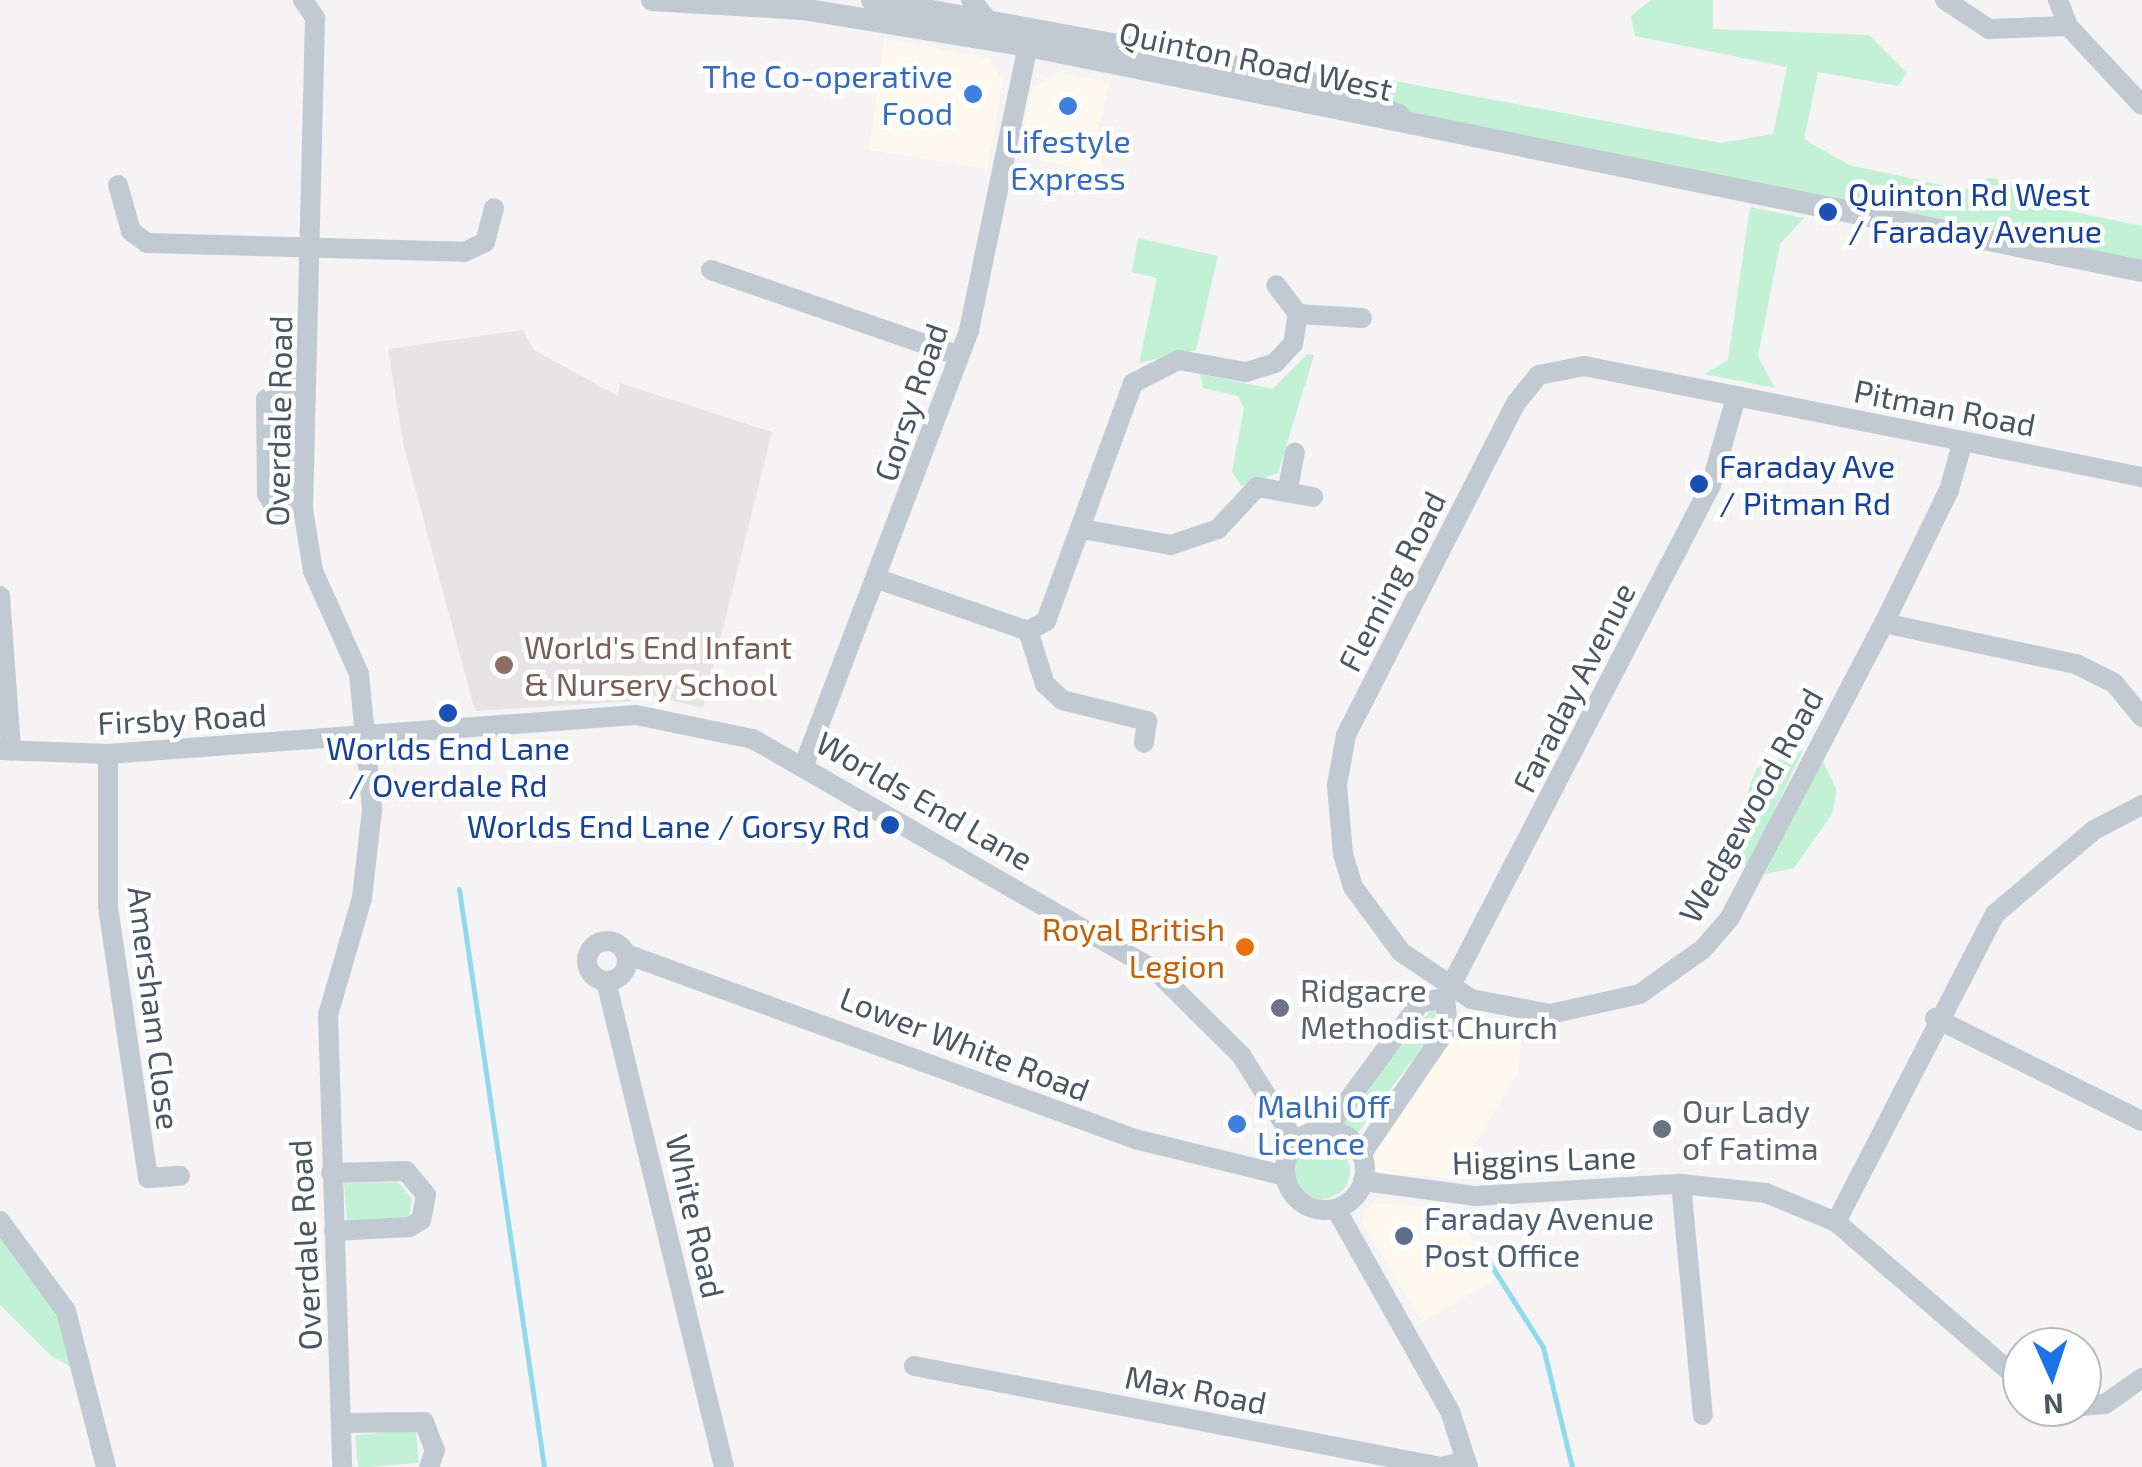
<!DOCTYPE html>
<html>
<head>
<meta charset="utf-8">
<style>
  body { margin:0 }
  #map { position:relative; width:2142px; height:1467px; overflow:hidden; background:#f5f3f3; font-family:"Exo 2",sans-serif }
  div>[style] { position:absolute }
  .commercial>* { inset:0; background:#fdf9ef }
  .education>* { inset:0; background:#e6e4e5 }
  .green>* { inset:0; background:#c3f1d5; transform-origin:0 0 }
  .round { border-radius:50% }
  .stream>* { height:5px; margin:-2.5px; padding:0 2.5px; transform-origin:2.5px; border-radius:2.5px; background:#90daee }
  .minor>* { height:20px; margin:-10px; padding:0 10px; transform-origin:10px; border-radius:10px; background:#c1cad2 }
  .minor>.ring { margin:-10px; padding:0; box-sizing:content-box; background:none; border:20px solid #c1cad2; border-radius:50% }
  .tertiary>* { height:22px; margin:-11px; padding:0 11px; transform-origin:11px; border-radius:11px; background:#c1cad2 }
  .dots>* { width:28px; height:28px; translate:-50% -50%; box-sizing:border-box; border:5px solid #fff; border-radius:50% }
  span { translate:-50% -50%; white-space:nowrap; text-align:center; line-height:1.15; -webkit-text-stroke:9px #fff; paint-order:stroke }
  .street-label { font-size:32px; color:#4a5661 }
  .shop-label { font-size:32px; color:#366cbe }
  .right { translate:-100% -50%; text-align:right }
  .left { translate:0 -50%; text-align:left }
  .transit-label { font-size:32px; color:#164399 }
  .education-label { font-size:32px; color:#785e54 }
  .food-label { font-size:32px; color:#c56008 }
  .worship-label { font-size:32px; color:#5b616d }
  .service-label { font-size:32px; color:#4e5e75 }
  .north { position:absolute; left:2002px; top:1327px; width:100px; height:100px; box-sizing:border-box; background:#fff; border:2px solid #b7bbc0; border-radius:50%; rotate:177deg; font-size:28px; font-weight:700; line-height:40px; text-align:center; color:#4a5661 }
  .north::after { content:''; display:block; margin:auto; width:35px; height:45px; background:#1a73e8; clip-path:polygon(50% 0,100% 100%,50% 72%,0 100%) }
</style>
</head>
<body>
<div id="map">
  <div class="commercial">
    <i style="clip-path:polygon(884px 38px,988px 58px,1003px 81px,987px 169px,869px 150px)"></i>
    <i style="clip-path:polygon(1056px 72px,1110px 82px,1097px 138px,1104px 174px,1017px 155px,1032px 89px)"></i>
    <i style="clip-path:polygon(1483px 1017px,1522px 1022px,1519px 1070px,1455px 1178px,1377px 1173px,1370px 1156px,1459px 1029px)"></i>
    <i style="clip-path:polygon(1372px 1203px,1453px 1209px,1495px 1280px,1422px 1322px,1361px 1221px)"></i>
  </div>
  <div class="education">
    <i style="clip-path:polygon(523px 330px,534px 350px,618px 396px,620px 383px,772px 432px,703px 708px,665px 699px,475px 711px,404px 447px,388px 349px)"></i>
  </div>
  <div class="green">
    <i style="clip-path:polygon(1651px 0,1713px 0,1713px 29px,1869px 35px,1907px 73px,1898px 86px,1818px 72px,1804px 139px,1849px 165px,1965px 190px,1988px 178px,2019px 181px,2055px 208px,2142px 226px,2142px 262px,1398px 110px,1374px 94px,1379px 78px,1721px 143px,1773px 134px,1787px 67px,1635px 36px,1631px 16px)"></i>
    <i style="clip-path:polygon(1750px 207px,1804px 218px,1780px 244px,1758px 356px,1775px 388px,1704px 374px,1728px 360px)"></i>
    <i style="clip-path:polygon(1138px 238px,1218px 256px,1196px 350px,1139px 363px,1157px 278px,1132px 272px)"></i>
    <i style="clip-path:polygon(1307px 354px,1314px 355px,1278px 473px,1241px 486px,1232px 472px,1244px 408px,1238px 396px,1203px 388px,1200px 374px,1273px 389px)"></i>
    <i style="clip-path:polygon(282px 397px,297px 403px,293px 499px,273px 496px,272px 404px)"></i>
    <i style="clip-path:polygon(1803px 750px,1747px 869px,1732px 833px,1757px 768px)"></i>
    <i style="clip-path:polygon(1821px 757px,1837px 790px,1832px 814px,1794px 868px,1765px 874px)"></i>
    <i style="clip-path:polygon(1437px 1003px,1442px 1020px,1358px 1133px,1339px 1121px)"></i>
    <i class="round" style="left:1294px;top:1143px;width:56px;height:56px"></i>
    <i style="clip-path:polygon(398px 1182px,412px 1199px,409px 1217px,347px 1225px,344px 1183px)"></i>
    <i style="clip-path:polygon(0 1221px,30px 1253px,84px 1374px,51px 1356px,0 1305px)"></i>
    <i style="left:416px;top:1430px;width:33px;height:61px;rotate:85deg"></i>
  </div>
  <div class="stream">
    <i style="left:459px;top:889px;width:584px;rotate:81.63deg"></i>
    <i style="left:1489px;top:1262px;width:101px;rotate:57.6deg"></i>
    <i style="left:1543px;top:1347px;width:123px;rotate:76.4deg"></i>
  </div>
  <div class="minor">
    <i style="left:303px;top:0;width:22px;rotate:56deg"></i>
    <i style="left:315px;top:18px;width:491px;rotate:91.4deg"></i>
    <i style="left:303px;top:509px;width:63px;rotate:80.8deg"></i>
    <i style="left:313px;top:571px;width:113px;rotate:65.9deg"></i>
    <i style="left:359px;top:674px;width:137px;rotate:84.5deg"></i>
    <i style="left:372px;top:810px;width:89px;rotate:96.5deg"></i>
    <i style="left:362px;top:898px;width:122px;rotate:106.2deg"></i>
    <i style="left:328px;top:1015px;width:452px;rotate:88.2deg"></i>
    <i style="left:971px;top:0;width:23px;rotate:50deg"></i>
    <i style="left:1945px;top:0;width:53px;rotate:33.4deg"></i>
    <i style="left:1989px;top:29px;width:79px;rotate:-2.2deg"></i>
    <i style="left:2058px;top:0;width:28px;rotate:69deg"></i>
    <i style="left:2068px;top:26px;width:108px;rotate:46.9deg"></i>
    <i style="left:118px;top:185px;width:48px;rotate:74.2deg"></i>
    <i style="left:131px;top:231px;width:20px;rotate:37deg"></i>
    <i style="left:147px;top:243px;width:317px;rotate:1.6deg"></i>
    <i style="left:464px;top:252px;width:23px;rotate:-25deg"></i>
    <i style="left:485px;top:242px;width:35px;rotate:-75deg"></i>
    <i style="left:711px;top:270px;width:262px;rotate:19.1deg"></i>
    <i style="left:1298px;top:314px;width:64px;rotate:3.6deg"></i>
    <i style="left:1963px;top:441px;width:51px;rotate:105.9deg"></i>
    <i style="left:1949px;top:490px;width:148px;rotate:116deg"></i>
    <i style="left:1884px;top:623px;width:334px;rotate:117.6deg"></i>
    <i style="left:1729px;top:919px;width:40px;rotate:131deg"></i>
    <i style="left:1703px;top:949px;width:77px;rotate:144.5deg"></i>
    <i style="left:1640px;top:994px;width:92px;rotate:167.5deg"></i>
    <i style="left:1550px;top:1014px;width:80px;rotate:-169.2deg"></i>
    <i style="left:1471px;top:999px;width:84px;rotate:-146.1deg"></i>
    <i style="left:1401px;top:952px;width:81px;rotate:-126.4deg"></i>
    <i style="left:1353px;top:887px;width:34px;rotate:-107deg"></i>
    <i style="left:1343px;top:854px;width:69px;rotate:-95deg"></i>
    <i style="left:1337px;top:785px;width:51px;rotate:-79.8deg"></i>
    <i style="left:1346px;top:735px;width:373px;rotate:-62.9deg"></i>
    <i style="left:1516px;top:403px;width:36px;rotate:-51deg"></i>
    <i style="left:1539px;top:375px;width:46px;rotate:-11.3deg"></i>
    <i style="left:1584px;top:366px;width:386px;rotate:11.2deg"></i>
    <i style="left:1963px;top:441px;width:183px;rotate:11.4deg"></i>
    <i style="left:1288px;top:488px;width:36px;rotate:-79deg"></i>
    <i style="left:303px;top:509px;width:29px;rotate:-174deg"></i>
    <i style="left:274px;top:506px;width:14px;rotate:-120deg"></i>
    <i style="left:267px;top:494px;width:95px;rotate:-90.6deg"></i>
    <i style="left:266px;top:399px;width:44px;rotate:-24.2deg"></i>
    <i style="left:1082px;top:529px;width:90px;rotate:10.2deg"></i>
    <i style="left:1171px;top:545px;width:50px;rotate:-18.8deg"></i>
    <i style="left:1218px;top:529px;width:57px;rotate:-47.1deg"></i>
    <i style="left:1257px;top:487px;width:57px;rotate:10.1deg"></i>
    <i style="left:878px;top:579px;width:159px;rotate:19.1deg"></i>
    <i style="left:1028px;top:631px;width:21px;rotate:-29deg"></i>
    <i style="left:1046px;top:621px;width:253px;rotate:-69.9deg"></i>
    <i style="left:1133px;top:383px;width:51px;rotate:-26.6deg"></i>
    <i style="left:1179px;top:360px;width:68px;rotate:10.2deg"></i>
    <i style="left:1246px;top:372px;width:30px;rotate:-17deg"></i>
    <i style="left:1275px;top:363px;width:26px;rotate:-47deg"></i>
    <i style="left:1293px;top:344px;width:30px;rotate:-81deg"></i>
    <i style="left:1298px;top:314px;width:36px;rotate:-127deg"></i>
    <i style="left:0;top:596px;width:155px;rotate:85.9deg"></i>
    <i style="left:1884px;top:623px;width:196px;rotate:12.1deg"></i>
    <i style="left:2076px;top:664px;width:42px;rotate:26.6deg"></i>
    <i style="left:2114px;top:683px;width:44px;rotate:50.5deg"></i>
    <i style="left:1028px;top:631px;width:56px;rotate:72.2deg"></i>
    <i style="left:1045px;top:684px;width:23px;rotate:43deg"></i>
    <i style="left:1062px;top:700px;width:88px;rotate:13.9deg"></i>
    <i style="left:1147px;top:721px;width:22px;rotate:98deg"></i>
    <i style="left:0;top:750px;width:108px;rotate:2.1deg"></i>
    <i style="left:108px;top:754px;width:529px;rotate:-4.22deg"></i>
    <i style="left:636px;top:715px;width:119px;rotate:11.6deg"></i>
    <i style="left:753px;top:739px;width:465px;rotate:29.9deg"></i>
    <i style="left:1156px;top:971px;width:120px;rotate:44.7deg"></i>
    <i style="left:1241px;top:1055px;width:104px;rotate:58deg"></i>
    <i style="left:108px;top:754px;width:153px;rotate:90deg"></i>
    <i style="left:108px;top:907px;width:274px;rotate:81.6deg"></i>
    <i style="left:148px;top:1178px;width:32px;rotate:-4deg"></i>
    <i style="left:804px;top:765px;width:465px;rotate:-69.2deg"></i>
    <i style="left:969px;top:330px;width:290px;rotate:-78.3deg"></i>
    <i class="ring" style="left:587px;top:941px;width:20px;height:20px"></i>
    <i style="left:626px;top:954px;width:542px;rotate:19.97deg"></i>
    <i style="left:1135px;top:1139px;width:155px;rotate:13.8deg"></i>
    <i style="left:606px;top:981px;width:500px;rotate:76.35deg"></i>
    <i style="left:1935px;top:1018px;width:231px;rotate:26.5deg"></i>
    <i style="left:1327px;top:1129px;width:157px;rotate:-53.6deg"></i>
    <i style="left:1420px;top:1003px;width:26px;rotate:-13deg"></i>
    <i class="ring" style="left:1285px;top:1130px;width:60px;height:60px"></i>
    <i style="left:1361px;top:1155px;width:155px;rotate:-55.8deg"></i>
    <i style="left:1448px;top:1027px;width:30px;rotate:-96deg"></i>
    <i style="left:1445px;top:997px;width:577px;rotate:-62.55deg"></i>
    <i style="left:1711px;top:485px;width:91px;rotate:-74.1deg"></i>
    <i style="left:331px;top:1173px;width:75px;rotate:-1.5deg"></i>
    <i style="left:406px;top:1171px;width:31px;rotate:50deg"></i>
    <i style="left:426px;top:1195px;width:25px;rotate:101deg"></i>
    <i style="left:421px;top:1220px;width:13px;rotate:148deg"></i>
    <i style="left:410px;top:1227px;width:76px;rotate:177deg"></i>
    <i style="left:1363px;top:1181px;width:114px;rotate:7.6deg"></i>
    <i style="left:1476px;top:1196px;width:205px;rotate:-3.4deg"></i>
    <i style="left:1681px;top:1184px;width:85px;rotate:6deg"></i>
    <i style="left:1766px;top:1193px;width:76px;rotate:22.5deg"></i>
    <i style="left:1836px;top:1222px;width:245px;rotate:40.7deg"></i>
    <i style="left:1681px;top:1184px;width:232px;rotate:84.6deg"></i>
    <i style="left:1336px;top:1209px;width:232px;rotate:60.6deg"></i>
    <i style="left:1450px;top:1411px;width:59px;rotate:72.2deg"></i>
    <i style="left:0;top:1221px;width:112px;rotate:53.7deg"></i>
    <i style="left:66px;top:1311px;width:161px;rotate:75.6deg"></i>
    <i style="left:1836px;top:1222px;width:347px;rotate:-62.7deg"></i>
    <i style="left:1995px;top:914px;width:130px;rotate:-40.3deg"></i>
    <i style="left:2094px;top:830px;width:54px;rotate:-27.5deg"></i>
    <i style="left:914px;top:1366px;width:537px;rotate:10.85deg"></i>
    <i style="left:1441px;top:1467px;width:26px;rotate:-13deg"></i>
    <i style="left:2082px;top:1406px;width:23px;rotate:-5deg"></i>
    <i style="left:2105px;top:1404px;width:45px;rotate:-35.1deg"></i>
    <i style="left:341px;top:1423px;width:83px;rotate:-0.7deg"></i>
    <i style="left:424px;top:1422px;width:30px;rotate:69deg"></i>
    <i style="left:435px;top:1450px;width:18px;rotate:109deg"></i>
  </div>
  <div class="tertiary">
    <i style="left:652px;top:0;width:150px;rotate:3.4deg"></i>
    <i style="left:802px;top:9px;width:229px;rotate:9.3deg"></i>
    <i style="left:1028px;top:46px;width:1136px;rotate:11.42deg"></i>
    <i style="left:872px;top:0;width:436px;rotate:10.4deg"></i>
    <i style="left:1301px;top:79px;width:104px;rotate:20.2deg"></i>
  </div>
  <div class="dots">
    <i style="left:973px;top:94px;background:#3f7fe0"></i>
    <i style="left:1068px;top:106px;background:#3f7fe0"></i>
    <i style="left:1828px;top:212px;background:#1a4fb4"></i>
    <i style="left:1699px;top:484px;background:#1a4fb4"></i>
    <i style="left:504px;top:665px;background:#8d6e63"></i>
    <i style="left:448px;top:713px;background:#1a4fb4"></i>
    <i style="left:890px;top:825px;background:#1a4fb4"></i>
    <i style="left:1245px;top:947px;background:#e8710a"></i>
    <i style="left:1280px;top:1008px;background:#6b7280"></i>
    <i style="left:1237px;top:1124px;background:#3f7fe0"></i>
    <i style="left:1662px;top:1129px;background:#6b7280"></i>
    <i style="left:1404px;top:1236px;background:#5c6f8a"></i>
  </div>
  <div class="street-label">
    <span style="left:1256px;top:60px;rotate:12deg">Quinton Road West</span>
    <span style="left:910px;top:402px;rotate:-71deg">Gorsy Road</span>
    <span style="left:1945px;top:407px;rotate:11deg">Pitman Road</span>
    <span style="left:278px;top:421px;rotate:-89deg">Overdale Road</span>
    <span style="left:1391px;top:581px;rotate:-63deg">Fleming Road</span>
    <span style="left:1573px;top:687px;rotate:-63deg">Faraday Avenue</span>
    <span style="left:182px;top:718px;rotate:-3deg">Firsby Road</span>
    <span style="left:925px;top:800px;rotate:30deg">Worlds End Lane</span>
    <span style="left:1750px;top:805px;rotate:-61deg">Wedgewood Road</span>
    <span style="left:155px;top:1008px;rotate:83deg">Amersham Close</span>
    <span style="left:965px;top:1043px;rotate:21deg">Lower White Road</span>
    <span style="left:1544px;top:1159px;rotate:-2deg">Higgins Lane</span>
    <span style="left:696px;top:1216px;rotate:77deg">White Road</span>
    <span style="left:304px;top:1245px;rotate:-93deg">Overdale Road</span>
    <span style="left:1196px;top:1389px;rotate:11deg">Max Road</span>
  </div>
  <div class="shop-label">
    <span class="right" style="left:953px;top:94px">The Co-operative<br>Food</span>
    <span style="left:1068px;top:159px">Lifestyle<br>Express</span>
    <span class="left" style="left:1257px;top:1124px">Malhi Off<br>Licence</span>
  </div>
  <div class="transit-label">
    <span class="left" style="left:1848px;top:212px">Quinton Rd West<br>/ Faraday Avenue</span>
    <span class="left" style="left:1719px;top:484px">Faraday Ave<br>/ Pitman Rd</span>
    <span style="left:448px;top:766px">Worlds End Lane<br>/ Overdale Rd</span>
    <span class="right" style="left:870px;top:825px">Worlds End Lane / Gorsy Rd</span>
  </div>
  <div class="education-label">
    <span class="left" style="left:524px;top:665px">World's End Infant<br>&amp; Nursery School</span>
  </div>
  <div class="food-label">
    <span class="right" style="left:1225px;top:947px">Royal British<br>Legion</span>
  </div>
  <div class="worship-label">
    <span class="left" style="left:1300px;top:1008px">Ridgacre<br>Methodist Church</span>
    <span class="left" style="left:1682px;top:1129px">Our Lady<br>of Fatima</span>
  </div>
  <div class="service-label">
    <span class="left" style="left:1424px;top:1236px">Faraday Avenue<br>Post Office</span>
  </div>
  <div class="north">N</div>
</div>
</body>
</html>
